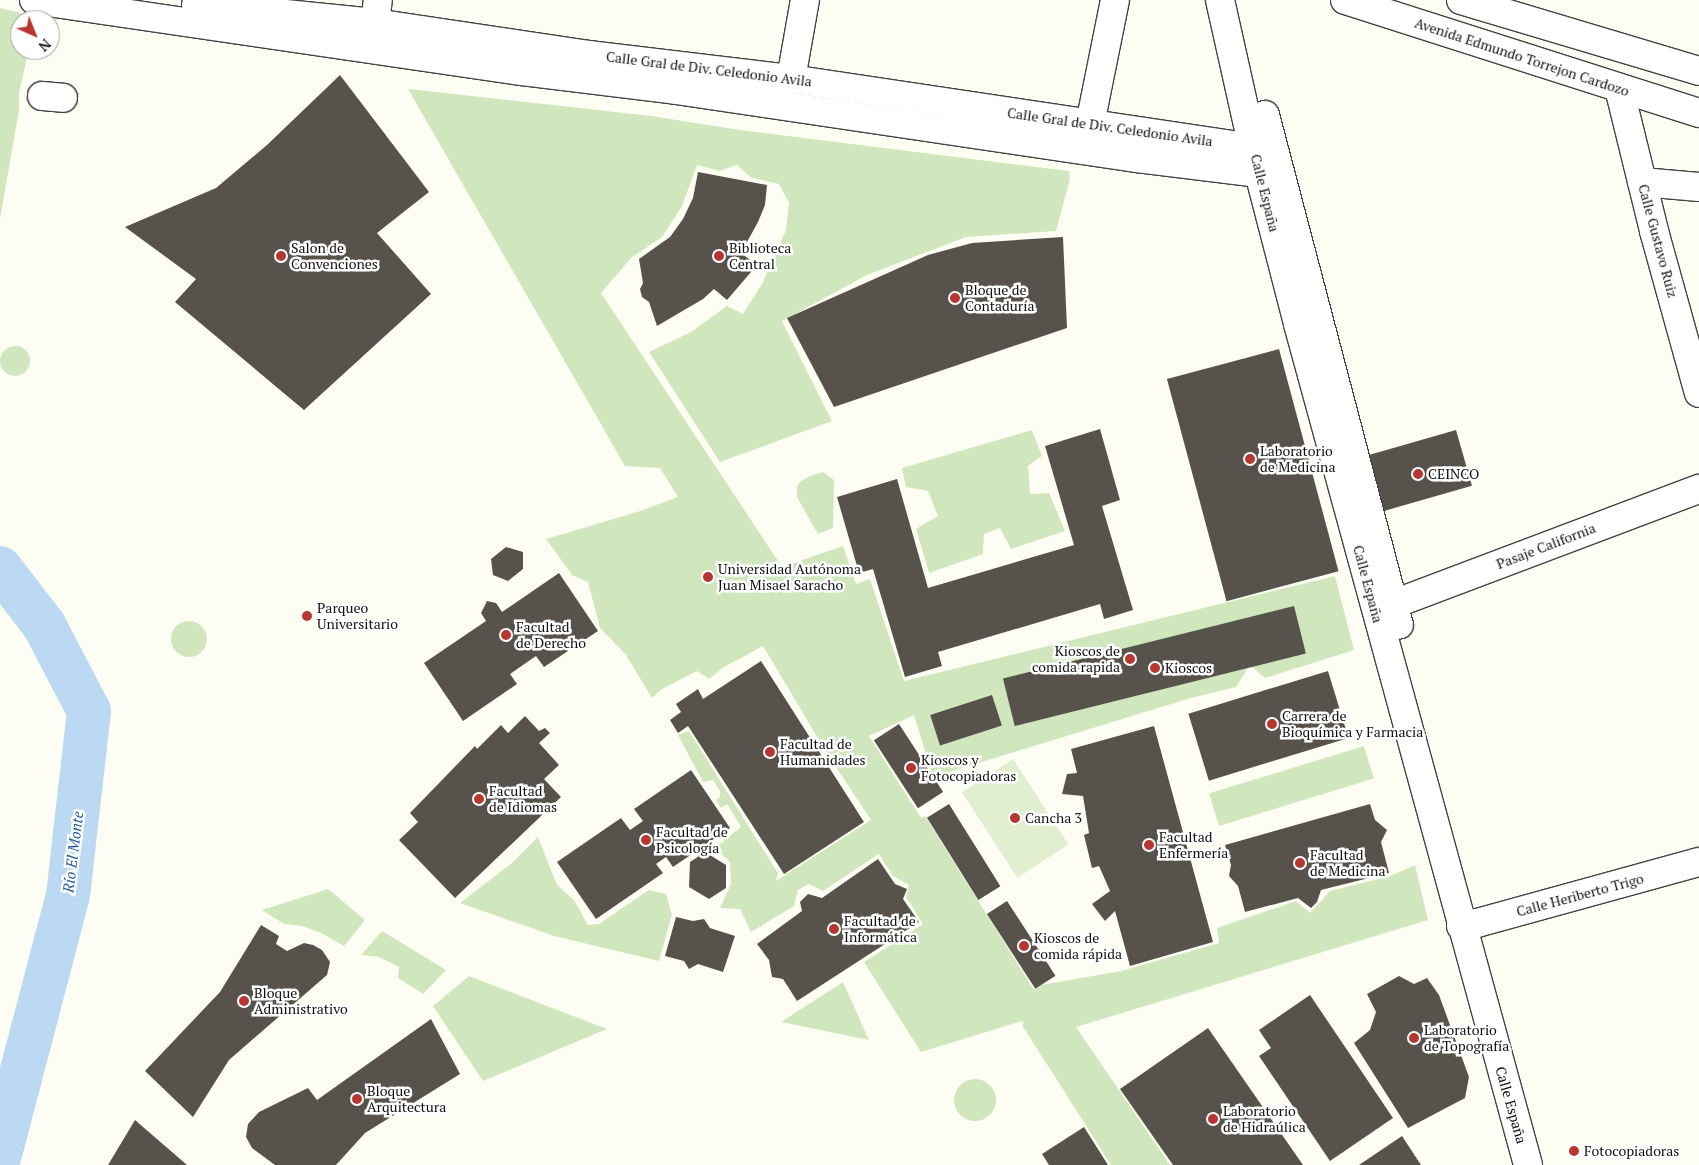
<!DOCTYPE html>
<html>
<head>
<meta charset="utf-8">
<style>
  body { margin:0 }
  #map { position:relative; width:1699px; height:1165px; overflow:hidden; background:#fefdf4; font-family:"PT Serif",serif }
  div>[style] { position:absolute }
  .green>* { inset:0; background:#d0e7be; transform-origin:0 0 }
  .round { border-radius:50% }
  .pitch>* { inset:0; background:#e1efd0; transform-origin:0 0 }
  .river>* { height:44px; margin:-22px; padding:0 22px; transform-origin:22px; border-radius:22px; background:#bbd9f3 }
  .building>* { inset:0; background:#58524d; transform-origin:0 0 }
  .roads { filter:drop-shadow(1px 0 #434343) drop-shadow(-1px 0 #434343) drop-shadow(0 1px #434343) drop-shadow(0 -1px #434343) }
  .minor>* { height:28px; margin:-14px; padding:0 14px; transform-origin:14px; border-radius:14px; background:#fff }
  .dots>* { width:14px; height:14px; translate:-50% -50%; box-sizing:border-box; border:2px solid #fff; border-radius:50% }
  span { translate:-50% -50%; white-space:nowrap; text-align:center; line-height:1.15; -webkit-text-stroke:5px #fff; paint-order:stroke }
  .street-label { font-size:14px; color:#101010 }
  .poi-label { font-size:14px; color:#101010 }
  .left { translate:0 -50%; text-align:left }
  .right { translate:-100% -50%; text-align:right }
  .water-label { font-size:15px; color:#20599b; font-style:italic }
  .north { position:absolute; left:10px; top:10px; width:50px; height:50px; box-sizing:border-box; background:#fff; border:1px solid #9f9f9f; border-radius:50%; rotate:136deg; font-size:14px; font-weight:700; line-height:20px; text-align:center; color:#101010 }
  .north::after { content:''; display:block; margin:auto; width:18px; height:22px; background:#b83630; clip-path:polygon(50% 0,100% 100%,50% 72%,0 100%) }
</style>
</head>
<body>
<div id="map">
  <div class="green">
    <i style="clip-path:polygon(0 8px,38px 17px,37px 20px,20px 20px,20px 50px,29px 50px,19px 92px,19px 110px,0 219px)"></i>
    <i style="clip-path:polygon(408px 89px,651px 116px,740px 130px,1069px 171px,1070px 179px,1056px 231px,966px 237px,867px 275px,782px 321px,832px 421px,720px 462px,649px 352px,691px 332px,727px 306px,743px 314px,762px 284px,786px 230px,789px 203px,779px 184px,750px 177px,737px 165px,719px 171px,697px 165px,682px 206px,662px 237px,631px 258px,601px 293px,782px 567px,843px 546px,856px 584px,870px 579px,904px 681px,1335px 576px,1354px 650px,1265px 678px,1250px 665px,1236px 687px,1191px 698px,933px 777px,914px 715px,869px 736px,921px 818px,925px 816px,1034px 990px,1041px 985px,1121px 971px,1219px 943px,1217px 928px,1296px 901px,1310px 913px,1330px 891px,1390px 876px,1415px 865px,1428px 920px,1076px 1027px,1170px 1165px,1111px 1165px,1022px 1025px,1024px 1023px,1022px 1021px,921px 1052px,864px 962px,923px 924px,906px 897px,909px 885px,893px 876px,879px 854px,823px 891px,809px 884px,798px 890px,794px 906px,751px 932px,740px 909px,720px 908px,731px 884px,730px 862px,715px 848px,741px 827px,727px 804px,721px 808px,716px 800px,720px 797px,720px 791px,713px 780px,703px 782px,678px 735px,689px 731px,778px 873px,776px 881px,871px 820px,828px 755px,763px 646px,724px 667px,709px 679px,697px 671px,662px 689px,652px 698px,626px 655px,600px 628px,588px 582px,572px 575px,546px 539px,640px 511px,678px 497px,660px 468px,625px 466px)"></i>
    <i class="round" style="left:0;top:346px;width:30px;height:30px"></i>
    <i style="clip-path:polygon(1032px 430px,1042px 456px,1028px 466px,1030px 494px,1049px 493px,1065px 531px,1011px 549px,1000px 528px,984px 534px,983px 554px,929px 573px,916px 529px,938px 516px,928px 491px,906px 487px,902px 468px)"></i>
    <i style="clip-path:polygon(823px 472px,834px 480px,833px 528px,818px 534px,797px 497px,797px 486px,801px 481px,810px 476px)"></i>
    <i class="round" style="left:171px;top:621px;width:36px;height:36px"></i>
    <i style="left:1364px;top:746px;width:34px;height:162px;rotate:73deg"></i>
    <i style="clip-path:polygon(538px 837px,557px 885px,574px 900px,588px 925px,599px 924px,649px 890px,666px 894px,672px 915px,659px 961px,554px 936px,460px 903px,512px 863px)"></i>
    <i style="clip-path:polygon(328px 889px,365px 920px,344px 946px,321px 933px,302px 926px,284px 924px,262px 910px)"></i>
    <i style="clip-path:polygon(382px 931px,446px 970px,423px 994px,398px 978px,399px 967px,379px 957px,361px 955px)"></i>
    <i style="clip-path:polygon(469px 976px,607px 1029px,483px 1081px,433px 1006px)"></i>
    <i style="clip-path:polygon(843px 982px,869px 1040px,781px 1022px)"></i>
    <i class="round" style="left:954px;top:1079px;width:42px;height:42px"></i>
  </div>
  <div class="pitch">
    <i style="left:1013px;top:759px;width:102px;height:61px;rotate:57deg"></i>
  </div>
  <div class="river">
    <i style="left:0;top:568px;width:72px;rotate:52.3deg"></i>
    <i style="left:44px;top:625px;width:97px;rotate:62.4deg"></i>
    <i style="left:89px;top:711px;width:185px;rotate:96.5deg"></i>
    <i style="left:68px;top:895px;width:269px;rotate:104.7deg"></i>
  </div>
  <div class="building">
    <i style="clip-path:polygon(340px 75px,429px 192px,377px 233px,431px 294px,304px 410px,175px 302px,196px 279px,125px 227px,216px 188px,267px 145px)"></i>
    <i style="clip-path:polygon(698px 172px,767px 185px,765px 205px,758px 222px,741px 253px,757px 265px,727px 300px,714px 289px,703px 299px,657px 326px,649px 302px,642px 297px,640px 289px,643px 283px,639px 259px,670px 237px,683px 219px,693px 198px)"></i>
    <i style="clip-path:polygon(1063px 237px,1067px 328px,834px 407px,787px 318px,928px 255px,972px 243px)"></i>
    <i style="left:1279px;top:349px;width:230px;height:116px;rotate:75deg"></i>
    <i style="clip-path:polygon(1100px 429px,1120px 500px,1102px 506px,1133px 610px,1104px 619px,1100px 604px,938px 652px,942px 666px,905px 677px,873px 569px,859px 573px,837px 497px,897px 479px,928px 588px,1074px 545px,1045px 446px)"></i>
    <i style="left:1456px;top:430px;width:58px;height:96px;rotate:74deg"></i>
    <i style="clip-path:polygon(506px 547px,523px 552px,523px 569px,508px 581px,493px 575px,491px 559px)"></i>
    <i style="clip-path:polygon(559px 573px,598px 631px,544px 667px,536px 656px,510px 674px,517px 684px,463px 721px,424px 663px,486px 621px,481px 613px,487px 601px,496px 603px,502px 612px)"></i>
    <i style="left:1294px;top:606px;width:49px;height:300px;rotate:76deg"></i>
    <i style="clip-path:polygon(761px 661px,864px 822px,784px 874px,688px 726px,678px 733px,670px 720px,681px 712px,676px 704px,698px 689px,703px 699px)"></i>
    <i style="left:1328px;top:671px;width:70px;height:146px;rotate:73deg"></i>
    <i style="left:992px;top:695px;width:32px;height:65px;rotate:72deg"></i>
    <i style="clip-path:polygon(525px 716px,539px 731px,545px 728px,550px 733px,539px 743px,559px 765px,544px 779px,561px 797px,455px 898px,399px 840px,418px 822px,410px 813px,475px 746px,477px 749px,501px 725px,508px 733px)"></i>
    <i style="left:899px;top:724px;width:81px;height:30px;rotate:57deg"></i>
    <i style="clip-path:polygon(1154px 726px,1213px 942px,1130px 966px,1115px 911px,1105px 921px,1092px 904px,1110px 891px,1099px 866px,1092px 868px,1084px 835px,1089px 833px,1083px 796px,1062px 794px,1067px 774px,1077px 773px,1071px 749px)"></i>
    <i style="clip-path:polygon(691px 770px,730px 828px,673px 867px,666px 857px,656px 864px,663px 873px,596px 919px,557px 862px,621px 818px,630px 830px,643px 821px,634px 809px)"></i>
    <i style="left:949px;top:804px;width:97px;height:26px;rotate:58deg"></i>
    <i style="clip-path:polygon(1370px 804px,1375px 820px,1387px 830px,1381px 842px,1389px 873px,1321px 890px,1317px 902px,1311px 908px,1298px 898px,1245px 912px,1238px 886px,1229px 876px,1231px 865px,1225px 845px)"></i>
    <i style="clip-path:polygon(705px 852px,726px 865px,726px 888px,709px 899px,689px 887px,690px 862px)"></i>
    <i style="clip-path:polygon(878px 859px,895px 884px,907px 889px,903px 899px,919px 922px,797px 1001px,783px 979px,772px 977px,769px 960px,757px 944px,802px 911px,800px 902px,808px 894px,822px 898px)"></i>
    <i style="left:1007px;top:901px;width:89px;height:24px;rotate:57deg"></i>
    <i style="clip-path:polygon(676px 917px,693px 921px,704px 919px,710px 928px,735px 936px,723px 972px,698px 964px,689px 969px,684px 961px,665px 956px)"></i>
    <i style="clip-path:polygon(261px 925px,279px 936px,276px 944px,287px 951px,304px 943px,313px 945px,322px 950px,330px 962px,327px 975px,229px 1060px,193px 1117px,145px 1071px,220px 992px)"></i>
    <i style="clip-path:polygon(1399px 976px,1414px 984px,1427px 978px,1439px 995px,1469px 1077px,1465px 1098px,1408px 1128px,1354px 1043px,1370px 1030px,1376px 1012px,1367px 994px)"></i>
    <i style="clip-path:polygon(1310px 995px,1393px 1118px,1330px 1161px,1259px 1056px,1271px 1048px,1259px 1030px)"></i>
    <i style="clip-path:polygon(431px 1019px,460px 1074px,365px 1133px,336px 1165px,275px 1165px,252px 1148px,246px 1137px,248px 1124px,259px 1112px,308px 1088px,317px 1100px)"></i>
    <i style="clip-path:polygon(1208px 1028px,1303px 1165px,1173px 1165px,1120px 1089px)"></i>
    <i style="clip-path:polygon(135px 1120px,187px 1165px,108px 1165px)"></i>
    <i style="clip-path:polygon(1084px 1127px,1108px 1165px,1049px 1165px,1042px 1154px)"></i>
    <i style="clip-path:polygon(1402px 1136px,1421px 1165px,1359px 1165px)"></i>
  </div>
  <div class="roads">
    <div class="minor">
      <i style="left:34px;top:0;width:493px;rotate:8.3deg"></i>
      <i style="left:522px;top:71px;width:155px;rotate:7deg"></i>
      <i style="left:676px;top:90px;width:466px;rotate:8.4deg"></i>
      <i style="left:1137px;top:158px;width:123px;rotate:7deg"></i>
      <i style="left:1259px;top:173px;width:21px"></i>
      <i style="left:1220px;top:0;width:169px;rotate:77.4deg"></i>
      <i style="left:1257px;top:165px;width:164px;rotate:75.5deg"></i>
      <i style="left:1298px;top:324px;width:872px;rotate:74.7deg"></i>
      <i style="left:1345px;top:0;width:372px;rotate:17.7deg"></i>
      <i style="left:1461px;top:0;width:248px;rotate:16.6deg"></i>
      <i style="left:196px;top:5px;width:180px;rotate:5.7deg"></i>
      <i style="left:375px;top:23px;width:217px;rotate:8.5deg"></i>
      <i style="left:590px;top:55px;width:202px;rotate:6.8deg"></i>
      <i style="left:791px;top:79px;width:467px;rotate:8.5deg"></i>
      <i style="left:1253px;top:148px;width:18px;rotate:-6deg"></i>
      <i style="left:375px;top:23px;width:23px;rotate:-83deg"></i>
      <i style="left:791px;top:79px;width:80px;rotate:-80deg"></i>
      <i style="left:1619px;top:88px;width:147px;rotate:76.2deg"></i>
      <i style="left:1654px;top:231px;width:168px;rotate:74.5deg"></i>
      <i style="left:42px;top:96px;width:21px;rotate:5deg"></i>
      <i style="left:1265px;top:115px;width:527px;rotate:75.28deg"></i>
      <i style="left:1090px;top:124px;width:126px;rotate:-78.6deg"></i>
      <i style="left:1642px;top:182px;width:57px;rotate:5deg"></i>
      <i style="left:1394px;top:604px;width:326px;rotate:-20.7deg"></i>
      <i style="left:1461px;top:926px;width:16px;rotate:-11deg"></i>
      <i style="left:1477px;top:923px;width:230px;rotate:-15.4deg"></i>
    </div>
  </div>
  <div class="dots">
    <i style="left:281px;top:256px;background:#b83630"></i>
    <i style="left:719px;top:256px;background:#b83630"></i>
    <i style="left:955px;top:298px;background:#b83630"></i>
    <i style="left:1250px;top:459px;background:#b83630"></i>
    <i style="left:1418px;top:474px;background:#b83630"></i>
    <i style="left:708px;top:577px;background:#b83630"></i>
    <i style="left:307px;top:616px;background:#b83630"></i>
    <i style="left:506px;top:635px;background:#b83630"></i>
    <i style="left:1130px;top:659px;background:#b83630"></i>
    <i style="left:1155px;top:668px;background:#b83630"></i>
    <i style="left:1272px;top:724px;background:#b83630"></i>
    <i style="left:770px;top:752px;background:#b83630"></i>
    <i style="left:911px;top:768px;background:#b83630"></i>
    <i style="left:479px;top:799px;background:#b83630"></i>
    <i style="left:1015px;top:818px;background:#b83630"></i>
    <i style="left:646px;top:840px;background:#b83630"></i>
    <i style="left:1149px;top:845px;background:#b83630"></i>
    <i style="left:1300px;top:863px;background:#b83630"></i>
    <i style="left:834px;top:929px;background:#b83630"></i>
    <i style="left:1024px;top:946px;background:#b83630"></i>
    <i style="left:244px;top:1001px;background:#b83630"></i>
    <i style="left:1414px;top:1038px;background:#b83630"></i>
    <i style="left:357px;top:1099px;background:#b83630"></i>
    <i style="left:1213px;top:1119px;background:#b83630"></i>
    <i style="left:1574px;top:1151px;background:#b83630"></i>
  </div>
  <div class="street-label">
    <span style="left:1522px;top:57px;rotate:18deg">Avenida Edmundo Torrejon Cardozo</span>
    <span style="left:709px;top:69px;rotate:7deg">Calle Gral de Div. Celedonio Avila</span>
    <span style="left:1110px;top:127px;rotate:8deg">Calle Gral de Div. Celedonio Avila</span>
    <span style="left:1265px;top:193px;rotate:76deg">Calle España</span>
    <span style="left:1658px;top:241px;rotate:75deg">Calle Gustavo Ruiz</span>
    <span style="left:1546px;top:546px;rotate:-21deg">Pasaje California</span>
    <span style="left:1368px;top:584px;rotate:75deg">Calle España</span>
    <span style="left:1580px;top:895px;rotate:-15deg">Calle Heriberto Trigo</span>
    <span style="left:1511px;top:1105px;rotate:74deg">Calle España</span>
  </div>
  <div class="poi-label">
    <span class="left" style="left:291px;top:256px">Salon de<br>Convenciones</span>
    <span class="left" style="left:729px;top:256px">Biblioteca<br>Central</span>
    <span class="left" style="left:965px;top:298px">Bloque de<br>Contaduría</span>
    <span class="left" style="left:1260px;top:459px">Laboratorio<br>de Medicina</span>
    <span class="left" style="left:1428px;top:474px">CEINCO</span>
    <span class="left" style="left:718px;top:577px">Universidad Autónoma<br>Juan Misael Saracho</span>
    <span class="left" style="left:317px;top:616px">Parqueo<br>Universitario</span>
    <span class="left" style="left:516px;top:635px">Facultad<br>de Derecho</span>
    <span class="right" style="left:1120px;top:659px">Kioscos de<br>comida rapida</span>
    <span class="left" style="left:1165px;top:668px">Kioscos</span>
    <span class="left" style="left:1282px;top:724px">Carrera de<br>Bioquímica y Farmacia</span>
    <span class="left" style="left:780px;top:752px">Facultad de<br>Humanidades</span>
    <span class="left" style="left:921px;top:768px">Kioscos y<br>Fotocopiadoras</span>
    <span class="left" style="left:489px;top:799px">Facultad<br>de Idiomas</span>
    <span class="left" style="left:1025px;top:818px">Cancha 3</span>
    <span class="left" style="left:656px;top:840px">Facultad de<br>Psicología</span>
    <span class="left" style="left:1159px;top:845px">Facultad<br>Enfermería</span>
    <span class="left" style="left:1310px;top:863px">Facultad<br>de Medicina</span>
    <span class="left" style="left:844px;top:929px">Facultad de<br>Informática</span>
    <span class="left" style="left:1034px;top:946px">Kioscos de<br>comida rápida</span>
    <span class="left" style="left:254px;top:1001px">Bloque<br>Administrativo</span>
    <span class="left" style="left:1424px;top:1038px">Laboratorio<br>de Topografía</span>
    <span class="left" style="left:367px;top:1099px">Bloque<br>Arquitectura</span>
    <span class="left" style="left:1223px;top:1119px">Laboratorio<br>de Hidraúlica</span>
    <span class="left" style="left:1584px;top:1151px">Fotocopiadoras</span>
  </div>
  <div class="water-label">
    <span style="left:73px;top:852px;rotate:-83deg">Río El Monte</span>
  </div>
  <div class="north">N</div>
</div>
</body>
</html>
